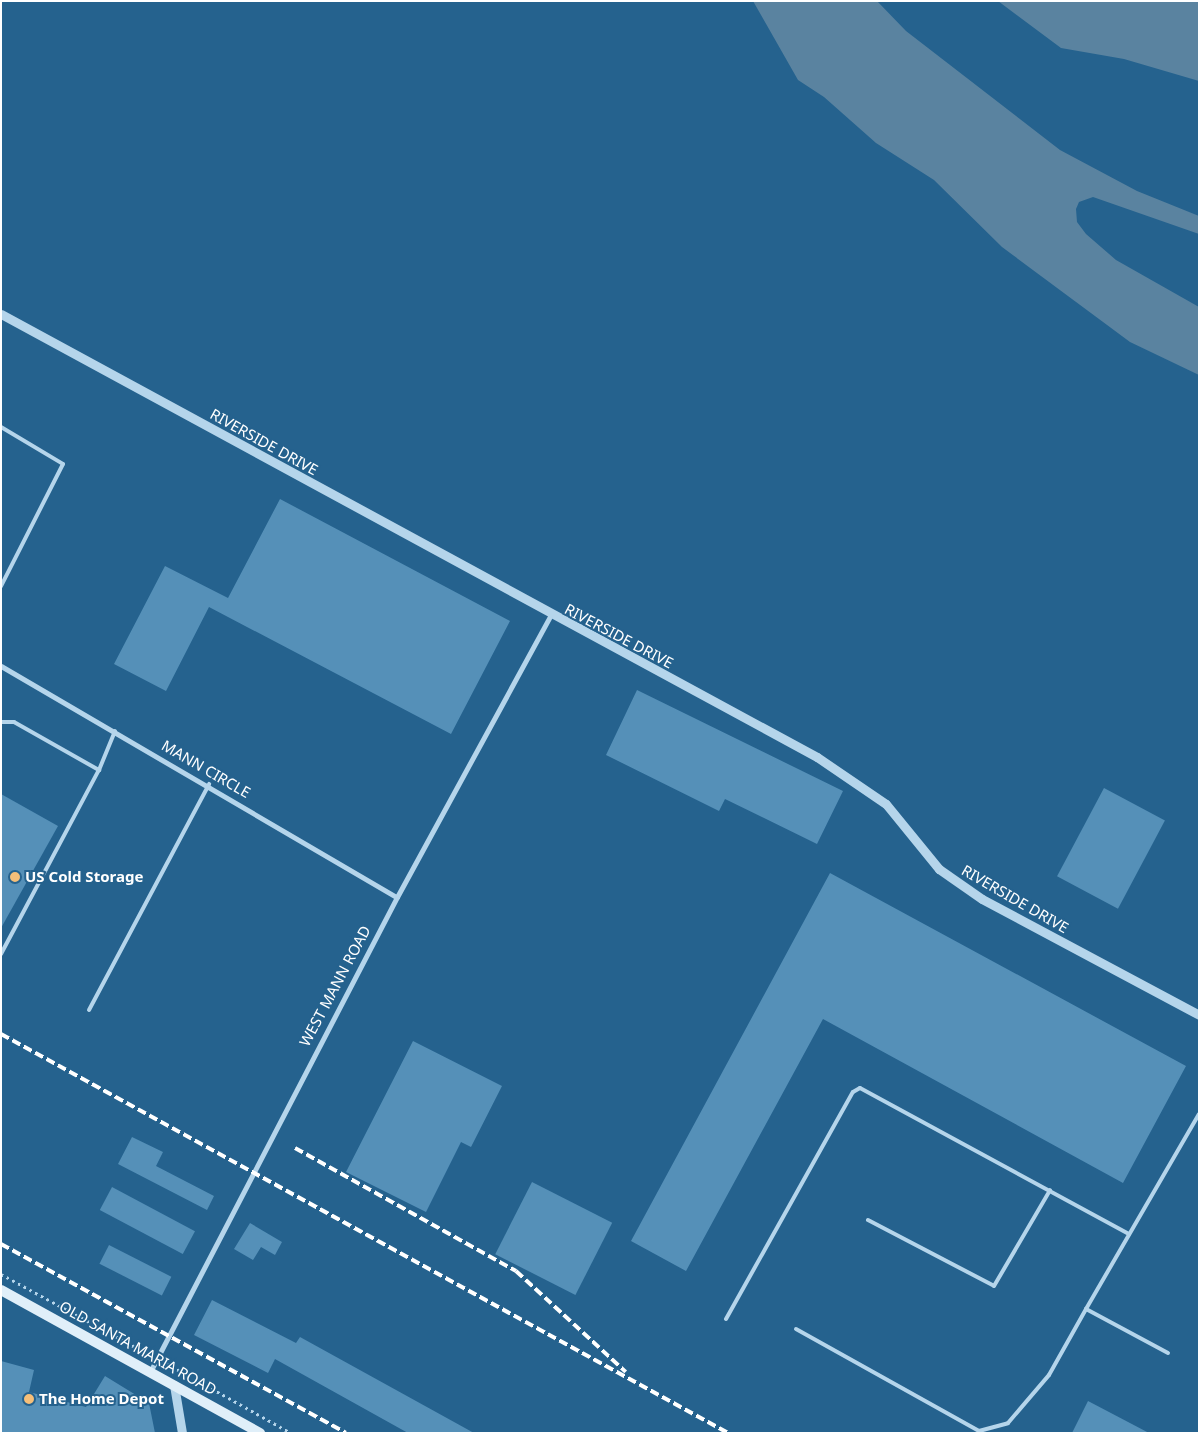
<!DOCTYPE html>
<html>
<head>
<meta charset="utf-8">
<style>
  body { margin:0 }
  #map { position:relative; width:1200px; height:1434px; overflow:hidden; background:#25628e; font-family:"Noto Sans",sans-serif }
  div>[style] { position:absolute }
  .water>* { inset:0; background:#5a83a0 }
  .building>* { inset:0; background:#5590b8; transform-origin:0 0 }
  .path>* { height:2.5px; margin-top:-1.25px; transform-origin:0; background:repeating-linear-gradient(90deg,#b5d5eb 0 2.5px,transparent 0 6.5px) }
  .service>* { height:4px; margin:-2px; padding:0 2px; transform-origin:2px; border-radius:2px; background:#b5d5eb }
  .minor>* { height:5px; margin:-2.5px; padding:0 2.5px; transform-origin:2.5px; border-radius:2.5px; background:#b5d5eb }
  .tertiary>* { height:9px; margin:-4.5px; padding:0 4.5px; transform-origin:4.5px; border-radius:4.5px; background:#b5d5eb }
  .secondary>* { height:10px; margin:-5px; padding:0 5px; transform-origin:5px; border-radius:5px; background:#e0eff9 }
  .rail>* { height:4px; margin-top:-2px; transform-origin:0; background:repeating-linear-gradient(90deg,#fff 0 9px,transparent 0 13px) }
  .dots>* { width:14px; height:14px; translate:-50% -50%; box-sizing:border-box; border:2px solid #25628e; border-radius:50% }
  span { translate:-50% -50%; white-space:nowrap; text-align:center; line-height:1.15; -webkit-text-stroke:4px #25628e; paint-order:stroke }
  .street-label { font-size:15px; color:#fff }
  .poi-label { font-size:15px; color:#fff; font-weight:700 }
  .left { translate:0 -50%; text-align:left }
  .frame { position:absolute; inset:0; border:2px solid #fff; pointer-events:none }
</style>
</head>
<body>
<div id="map">
  <div class="water">
    <i style="clip-path:polygon(753px 1px,877px 1px,906px 31px,1060px 150px,1137px 191px,1199px 216px,1199px 234px,1093px 197px,1079px 202px,1076px 209px,1077px 222px,1086px 234px,1116px 260px,1199px 307px,1199px 375px,1130px 342px,1002px 247px,934px 180px,876px 143px,824px 97px,798px 80px)"></i>
    <i style="clip-path:polygon(998px 1px,1199px 1px,1199px 81px,1124px 59px,1061px 48px)"></i>
  </div>
  <div class="building">
    <i style="clip-path:polygon(280px 499px,510px 621px,451px 734px,209px 607px,166px 691px,114px 664px,165px 566px,228px 598px)"></i>
    <i style="clip-path:polygon(637px 690px,843px 791px,817px 844px,725px 799px,719px 811px,606px 755px)"></i>
    <i style="left:1104px;top:788px;width:69px;height:100px;rotate:28deg"></i>
    <i style="clip-path:polygon(1px 794px,58px 826px,1px 928px)"></i>
    <i style="clip-path:polygon(830px 873px,1186px 1066px,1123px 1183px,823px 1019px,686px 1271px,631px 1241px)"></i>
    <i style="clip-path:polygon(413px 1041px,502px 1086px,471px 1147px,461px 1142px,426px 1212px,346px 1172px)"></i>
    <i style="clip-path:polygon(132px 1137px,163px 1152px,156px 1166px,214px 1196px,207px 1210px,118px 1164px)"></i>
    <i style="left:532px;top:1182px;width:90px;height:81px;rotate:27deg"></i>
    <i style="left:112px;top:1187px;width:94px;height:26px;rotate:28deg"></i>
    <i style="clip-path:polygon(250px 1223px,282px 1242px,275px 1255px,261px 1247px,253px 1260px,234px 1249px)"></i>
    <i style="left:109px;top:1245px;width:70px;height:21px;rotate:27deg"></i>
    <i style="clip-path:polygon(212px 1300px,296px 1343px,300px 1337px,474px 1433px,408px 1433px,275px 1359px,268px 1373px,194px 1335px)"></i>
    <i style="clip-path:polygon(1px 1361px,34px 1370px,29px 1392px,86px 1407px,105px 1376px,149px 1403px,155px 1433px,1px 1433px)"></i>
    <i style="clip-path:polygon(1088px 1401px,1149px 1433px,1072px 1433px)"></i>
  </div>
  <div class="path">
    <i style="left:1px;top:1274px;width:170px;rotate:28.5deg"></i>
    <i style="left:166px;top:1363px;width:143px;rotate:29.2deg"></i>
  </div>
  <div class="service">
    <i style="left:1px;top:427px;width:72px;rotate:30.8deg"></i>
    <i style="left:63px;top:464px;width:137px;rotate:116.9deg"></i>
    <i style="left:1px;top:722px;width:13px"></i>
    <i style="left:14px;top:722px;width:98px;rotate:29.5deg"></i>
    <i style="left:1px;top:954px;width:208px;rotate:-62deg"></i>
    <i style="left:99px;top:770px;width:42px;rotate:-67.7deg"></i>
    <i style="left:89px;top:1010px;width:256px;rotate:-62deg"></i>
    <i style="left:868px;top:1220px;width:142px;rotate:27.6deg"></i>
    <i style="left:994px;top:1286px;width:111px;rotate:-59.7deg"></i>
    <i style="left:726px;top:1319px;width:260px;rotate:-60.8deg"></i>
    <i style="left:853px;top:1092px;width:8px;rotate:-30deg"></i>
    <i style="left:860px;top:1088px;width:306px;rotate:28.5deg"></i>
    <i style="left:796px;top:1329px;width:210px;rotate:29.1deg"></i>
    <i style="left:979px;top:1431px;width:30px;rotate:-15deg"></i>
    <i style="left:1008px;top:1423px;width:63px;rotate:-49.5deg"></i>
    <i style="left:1049px;top:1375px;width:76px;rotate:-60.7deg"></i>
    <i style="left:1168px;top:1353px;width:93px;rotate:-151.8deg"></i>
    <i style="left:1086px;top:1309px;width:225px;rotate:-59.9deg"></i>
  </div>
  <div class="minor">
    <i style="left:1px;top:666px;width:458px;rotate:30.3deg"></i>
    <i style="left:150px;top:1372px;width:535px;rotate:-62.53deg"></i>
    <i style="left:397px;top:897px;width:321px;rotate:-61.4deg"></i>
  </div>
  <div class="tertiary">
    <i style="left:1px;top:314px;width:928px;rotate:28.5deg"></i>
    <i style="left:817px;top:757px;width:83px;rotate:34.3deg"></i>
    <i style="left:886px;top:804px;width:84px;rotate:50.8deg"></i>
    <i style="left:939px;top:869px;width:52px;rotate:34.9deg"></i>
    <i style="left:982px;top:899px;width:246px;rotate:28.1deg"></i>
    <i style="left:174px;top:1385px;width:49px;rotate:80.5deg"></i>
  </div>
  <div class="secondary">
    <i style="left:1px;top:1290px;width:296px;rotate:28.9deg"></i>
  </div>
  <div class="rail">
    <i style="left:1px;top:1034px;width:829px;rotate:28.76deg"></i>
    <i style="left:295px;top:1148px;width:253px;rotate:29.1deg"></i>
    <i style="left:516px;top:1271px;width:149px;rotate:42.6deg"></i>
    <i style="left:1px;top:1244px;width:393px;rotate:28.7deg"></i>
  </div>
  <div class="dots">
    <i style="left:15px;top:877px;background:#f5bf79"></i>
    <i style="left:29px;top:1399px;background:#f5bf79"></i>
  </div>
  <div class="street-label">
    <span style="left:264px;top:442px;rotate:29deg">RIVERSIDE DRIVE</span>
    <span style="left:619px;top:636px;rotate:28deg">RIVERSIDE DRIVE</span>
    <span style="left:206px;top:769px;rotate:30deg">MANN CIRCLE</span>
    <span style="left:1015px;top:899px;rotate:30deg">RIVERSIDE DRIVE</span>
    <span style="left:335px;top:986px;rotate:-62deg">WEST MANN ROAD</span>
    <span style="left:138px;top:1348px;rotate:29deg">OLD SANTA MARIA ROAD</span>
  </div>
  <div class="poi-label">
    <span class="left" style="left:25px;top:877px">US Cold Storage</span>
    <span class="left" style="left:39px;top:1399px">The Home Depot</span>
  </div>
  <div class="frame"></div>
</div>
</body>
</html>
